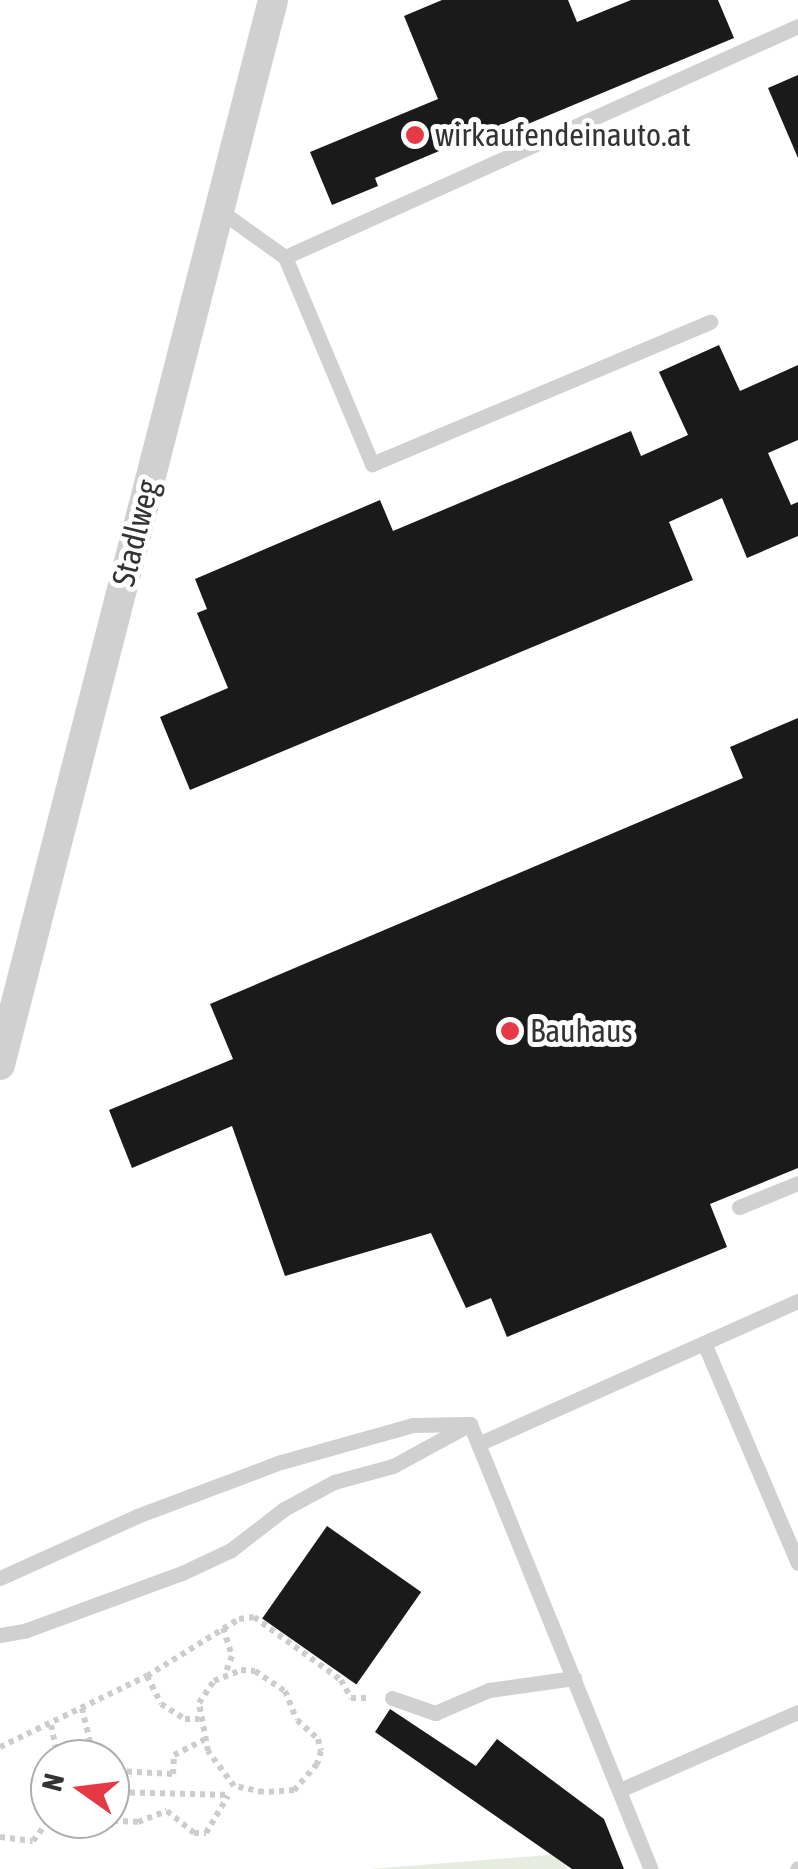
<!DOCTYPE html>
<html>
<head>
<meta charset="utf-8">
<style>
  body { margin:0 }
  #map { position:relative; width:798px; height:1869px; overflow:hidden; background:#fff; font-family:"Asap Condensed",sans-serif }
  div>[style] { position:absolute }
  .green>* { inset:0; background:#e6ecdf }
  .building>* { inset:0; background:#1a1a1a; transform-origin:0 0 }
  .path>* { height:6px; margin-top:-3px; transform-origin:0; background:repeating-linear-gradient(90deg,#cdcdcd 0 5px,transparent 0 10px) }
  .service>* { height:15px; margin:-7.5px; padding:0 7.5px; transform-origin:7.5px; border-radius:7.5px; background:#d0d0d0 }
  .minor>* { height:30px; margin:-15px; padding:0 15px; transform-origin:15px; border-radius:15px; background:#d0d0d0 }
  .dots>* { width:28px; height:28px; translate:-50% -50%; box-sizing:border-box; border:5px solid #fff; border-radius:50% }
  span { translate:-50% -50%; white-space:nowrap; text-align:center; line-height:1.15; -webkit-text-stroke:10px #fff; paint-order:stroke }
  .poi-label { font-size:32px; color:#333 }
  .left { translate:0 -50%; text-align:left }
  .street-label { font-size:32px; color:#333 }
  .north { position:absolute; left:30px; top:1739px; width:100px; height:100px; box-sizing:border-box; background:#fff; border:2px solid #adadad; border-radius:50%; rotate:284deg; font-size:28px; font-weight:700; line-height:40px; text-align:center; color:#333 }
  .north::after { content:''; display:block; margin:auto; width:35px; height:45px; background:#e63946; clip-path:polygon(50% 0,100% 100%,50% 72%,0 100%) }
</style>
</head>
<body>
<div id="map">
  <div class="green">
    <i style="clip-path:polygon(562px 1854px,566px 1869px,370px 1869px)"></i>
  </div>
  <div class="building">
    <i style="clip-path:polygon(442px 0,568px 0,577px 22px,631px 0,718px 0,734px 38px,523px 126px,520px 117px,375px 178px,378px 186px,332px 205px,310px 152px,438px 99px,404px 16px)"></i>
    <i style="clip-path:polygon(798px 75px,798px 158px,768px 88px)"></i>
    <i style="clip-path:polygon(719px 345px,740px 391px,798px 365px,798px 440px,768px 453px,791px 505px,798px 502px,798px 536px,747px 558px,722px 498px,669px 522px,693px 580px,190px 790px,160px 717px,228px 688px,197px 613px,207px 609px,195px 579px,380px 500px,393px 531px,631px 431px,641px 456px,688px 435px,659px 372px)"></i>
    <i style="clip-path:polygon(798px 718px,798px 1168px,710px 1204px,727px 1247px,507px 1337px,491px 1298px,466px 1308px,431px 1233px,285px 1276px,232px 1126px,132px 1168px,109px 1110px,233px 1059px,210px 1004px,743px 778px,730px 747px)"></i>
    <i style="left:327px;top:1526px;width:115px;height:113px;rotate:35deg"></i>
    <i style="clip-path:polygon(390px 1709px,476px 1766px,497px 1739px,604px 1819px,624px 1869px,572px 1869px,375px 1732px)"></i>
  </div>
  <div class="path">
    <i style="left:223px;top:1628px;width:29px;rotate:72deg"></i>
    <i style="left:232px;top:1656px;width:17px;rotate:111deg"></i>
    <i style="left:241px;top:1670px;width:14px;rotate:4deg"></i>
    <i style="left:255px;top:1671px;width:36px;rotate:34deg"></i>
    <i style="left:285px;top:1691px;width:31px;rotate:68deg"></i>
    <i style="left:297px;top:1720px;width:28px;rotate:42deg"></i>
    <i style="left:318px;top:1739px;width:12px;rotate:76deg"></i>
    <i style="left:321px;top:1751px;width:14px;rotate:107deg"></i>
    <i style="left:317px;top:1764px;width:35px;rotate:131deg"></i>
    <i style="left:294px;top:1790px;width:31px;rotate:176deg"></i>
    <i style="left:263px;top:1792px;width:30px;rotate:-168deg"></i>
    <i style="left:234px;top:1786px;width:44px;rotate:-126.6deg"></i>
    <i style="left:208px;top:1751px;width:49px;rotate:-100.6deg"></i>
    <i style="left:199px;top:1703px;width:27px;rotate:-56deg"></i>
    <i style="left:214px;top:1681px;width:29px;rotate:-22deg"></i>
    <i style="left:147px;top:1676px;width:31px;rotate:63deg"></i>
    <i style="left:161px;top:1704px;width:28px;rotate:32deg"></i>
    <i style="left:185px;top:1719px;width:14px"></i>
    <i style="left:82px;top:1708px;width:52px;rotate:76.8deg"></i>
    <i style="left:51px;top:1725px;width:35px;rotate:78deg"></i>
    <i style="left:0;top:1747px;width:163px;rotate:-25.8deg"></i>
    <i style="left:147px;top:1676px;width:108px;rotate:-31.8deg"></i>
    <i style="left:239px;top:1619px;width:15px;rotate:-8deg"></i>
    <i style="left:254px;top:1617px;width:107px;rotate:35.9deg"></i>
    <i style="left:341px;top:1680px;width:21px;rotate:61deg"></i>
    <i style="left:351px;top:1698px;width:20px"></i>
    <i style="left:94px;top:1759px;width:19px;rotate:-12deg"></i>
    <i style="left:113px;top:1755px;width:36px;rotate:76deg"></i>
    <i style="left:117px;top:1771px;width:56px;rotate:3.1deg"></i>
    <i style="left:173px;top:1774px;width:19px;rotate:-87deg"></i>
    <i style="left:174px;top:1755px;width:34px;rotate:-27deg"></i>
    <i style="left:110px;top:1792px;width:120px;rotate:1.4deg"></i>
    <i style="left:112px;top:1792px;width:29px;rotate:88deg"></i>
    <i style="left:113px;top:1821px;width:25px;rotate:2deg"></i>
    <i style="left:138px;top:1822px;width:31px;rotate:-21deg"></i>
    <i style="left:167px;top:1811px;width:35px;rotate:39deg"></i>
    <i style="left:194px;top:1833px;width:12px"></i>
    <i style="left:206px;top:1833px;width:43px;rotate:-59.3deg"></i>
    <i style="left:75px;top:1819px;width:38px;rotate:3deg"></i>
    <i style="left:47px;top:1824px;width:16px;rotate:-18deg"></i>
    <i style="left:0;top:1837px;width:33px;rotate:7deg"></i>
    <i style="left:33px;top:1841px;width:21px;rotate:-53deg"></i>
    <i style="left:46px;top:1824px;width:17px;rotate:-77deg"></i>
  </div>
  <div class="service">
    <i style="left:219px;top:210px;width:81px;rotate:35.5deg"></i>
    <i style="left:285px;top:257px;width:563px;rotate:-24.24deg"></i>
    <i style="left:285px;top:257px;width:225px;rotate:67.2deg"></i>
    <i style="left:372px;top:464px;width:367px;rotate:-22.8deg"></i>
    <i style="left:739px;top:1207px;width:64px;rotate:-22.1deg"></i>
    <i style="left:704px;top:1343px;width:239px;rotate:66.9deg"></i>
    <i style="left:470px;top:1424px;width:480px;rotate:67.9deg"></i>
    <i style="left:478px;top:1444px;width:350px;rotate:-24.1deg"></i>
    <i style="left:0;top:1578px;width:150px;rotate:-24.3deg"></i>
    <i style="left:137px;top:1516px;width:154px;rotate:-20.6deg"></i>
    <i style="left:281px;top:1462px;width:137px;rotate:-15.7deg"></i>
    <i style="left:413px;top:1425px;width:53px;rotate:-1.1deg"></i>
    <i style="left:0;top:1635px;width:27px;rotate:-10deg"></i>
    <i style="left:27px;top:1630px;width:165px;rotate:-20.2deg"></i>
    <i style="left:182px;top:1573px;width:54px;rotate:-25.1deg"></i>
    <i style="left:231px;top:1550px;width:67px;rotate:-37.7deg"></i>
    <i style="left:284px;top:1509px;width:57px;rotate:-28.4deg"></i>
    <i style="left:334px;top:1482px;width:61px;rotate:-15.2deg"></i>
    <i style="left:393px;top:1466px;width:88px;rotate:-28.6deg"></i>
    <i style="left:392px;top:1698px;width:46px;rotate:19.2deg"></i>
    <i style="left:435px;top:1713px;width:59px;rotate:-23.1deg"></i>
    <i style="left:489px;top:1690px;width:86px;rotate:-8deg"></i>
    <i style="left:620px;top:1790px;width:194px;rotate:-23.7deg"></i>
    <i style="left:797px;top:1869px;width:1px;rotate:-45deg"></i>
  </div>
  <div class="minor">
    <i style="left:0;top:1065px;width:1099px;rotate:-75.62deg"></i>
  </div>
  <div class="dots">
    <i style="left:415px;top:135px;background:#e63946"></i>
    <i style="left:510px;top:1031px;background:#e63946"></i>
  </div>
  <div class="poi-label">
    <span class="left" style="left:435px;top:135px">wirkaufendeinauto.at</span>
    <span class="left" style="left:530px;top:1031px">Bauhaus</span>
  </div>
  <div class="street-label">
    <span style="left:136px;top:533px;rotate:-76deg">Stadlweg</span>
  </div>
  <div class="north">N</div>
</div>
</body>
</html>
